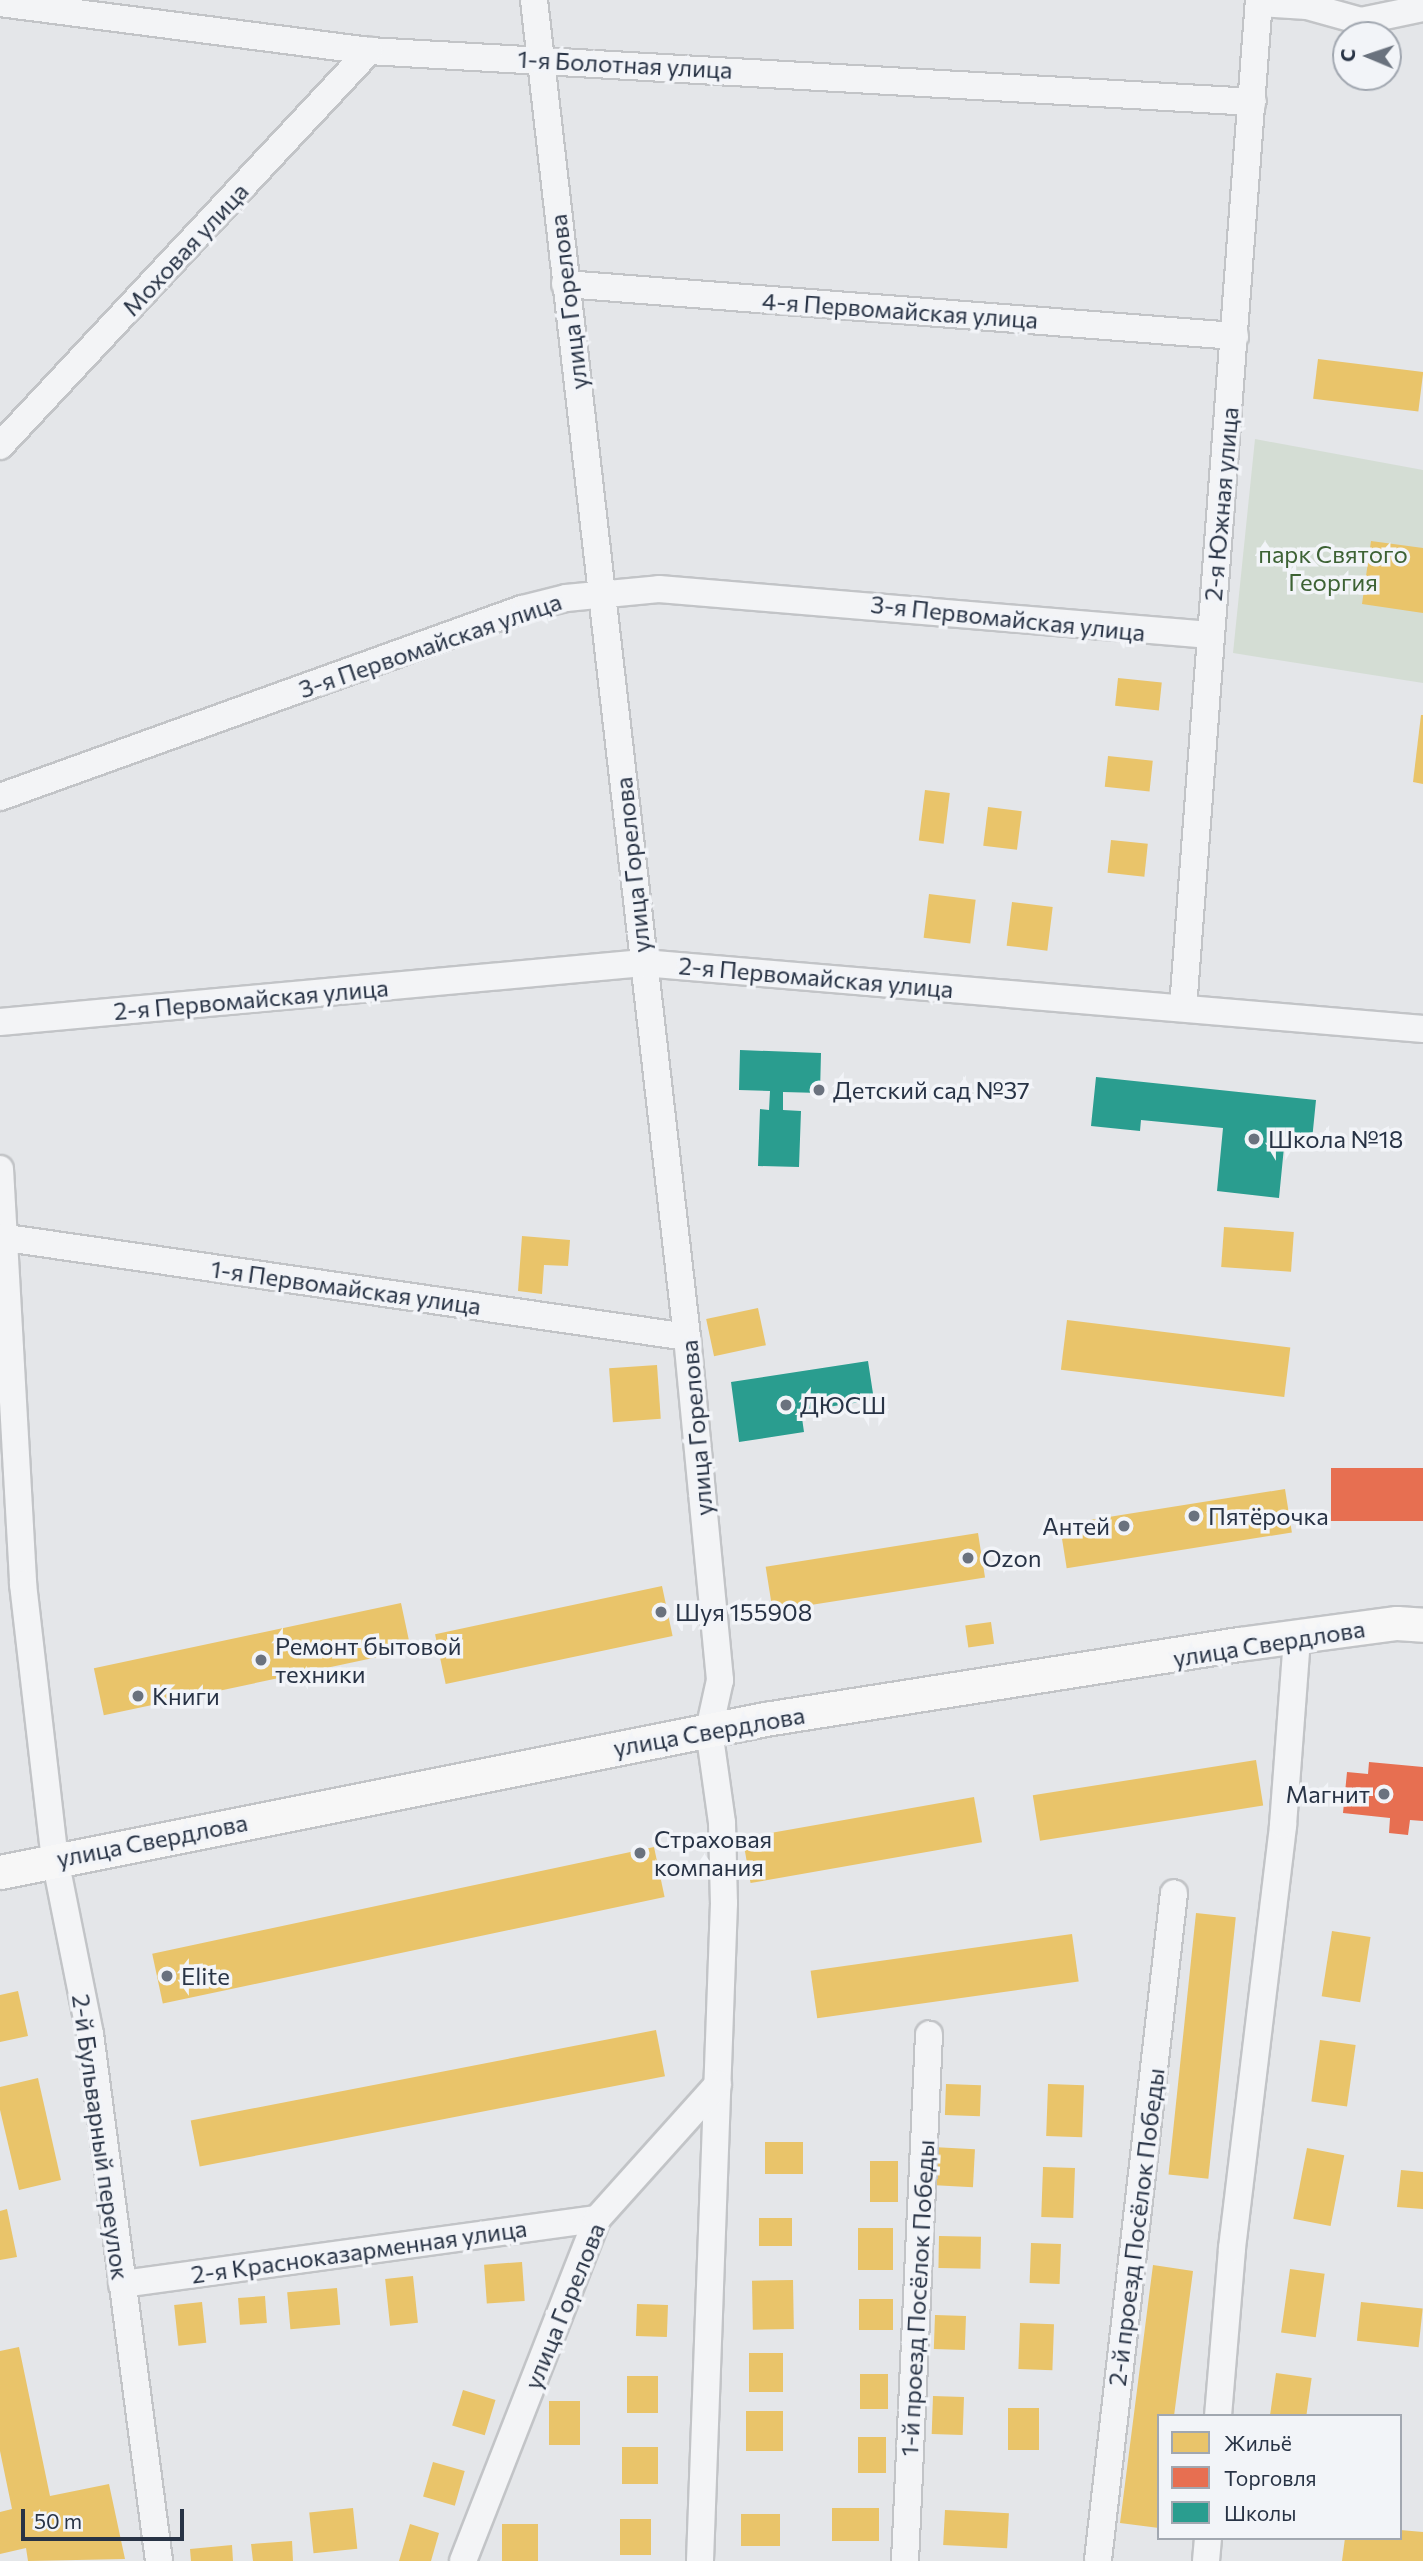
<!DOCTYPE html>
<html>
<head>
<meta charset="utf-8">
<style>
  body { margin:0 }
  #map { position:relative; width:1423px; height:2561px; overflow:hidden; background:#e4e6e9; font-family:Commissioner,sans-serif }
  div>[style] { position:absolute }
  .green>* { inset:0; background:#d4ddd4 }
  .homes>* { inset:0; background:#e9c46a; transform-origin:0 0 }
  .shops>* { inset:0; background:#e76f51; transform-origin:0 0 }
  .schools>* { inset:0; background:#2a9d8f }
  .roads { filter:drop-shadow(2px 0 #c2c4c7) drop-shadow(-2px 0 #c2c4c7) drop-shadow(0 2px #c2c4c7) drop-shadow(0 -2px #c2c4c7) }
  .minor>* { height:26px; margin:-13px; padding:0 13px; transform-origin:13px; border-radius:13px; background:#f3f4f6 }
  .major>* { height:33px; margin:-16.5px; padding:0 16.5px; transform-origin:16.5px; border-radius:16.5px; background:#f7f7f7 }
  .dots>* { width:19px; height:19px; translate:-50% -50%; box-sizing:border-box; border:4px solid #f2f4f8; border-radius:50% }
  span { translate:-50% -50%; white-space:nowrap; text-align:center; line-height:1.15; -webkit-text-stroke:7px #f2f4f8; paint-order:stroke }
  .street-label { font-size:24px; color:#283345 }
  .park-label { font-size:24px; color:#3d6234 }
  .poi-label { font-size:24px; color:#283345 }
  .left { translate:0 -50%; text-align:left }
  .right { translate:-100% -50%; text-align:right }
  .legend { position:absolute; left:1157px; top:2414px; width:245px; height:126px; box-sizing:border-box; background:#f2f4f8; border:2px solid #a1a7b0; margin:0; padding:9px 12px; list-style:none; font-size:21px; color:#283345 }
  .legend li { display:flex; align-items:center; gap:14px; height:35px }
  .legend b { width:35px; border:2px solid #a1a7b0 }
  .north { position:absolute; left:1332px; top:21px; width:70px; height:70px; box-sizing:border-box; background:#f2f4f8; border:2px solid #a1a7b0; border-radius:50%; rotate:272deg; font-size:19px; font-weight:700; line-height:28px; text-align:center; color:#283345 }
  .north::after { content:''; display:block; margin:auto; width:24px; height:32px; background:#6a727e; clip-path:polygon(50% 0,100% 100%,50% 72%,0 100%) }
  .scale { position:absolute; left:21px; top:2509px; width:163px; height:32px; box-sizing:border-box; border:4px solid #283345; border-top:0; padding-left:9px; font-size:21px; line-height:24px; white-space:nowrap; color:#283345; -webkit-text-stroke:5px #f2f4f8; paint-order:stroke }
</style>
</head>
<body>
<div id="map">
  <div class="green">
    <i style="clip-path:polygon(1255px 439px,1423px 470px,1423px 683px,1233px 653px)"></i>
  </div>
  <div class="homes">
    <i style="left:1318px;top:359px;width:106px;height:40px;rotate:7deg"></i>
    <i style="clip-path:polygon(1371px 541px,1423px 548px,1423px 613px,1362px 604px)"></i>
    <i style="left:1118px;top:678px;width:44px;height:28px;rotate:6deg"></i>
    <i style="clip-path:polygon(1421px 715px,1423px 715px,1423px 784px,1413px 782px)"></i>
    <i style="left:1108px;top:756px;width:45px;height:31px;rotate:6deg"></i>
    <i style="left:925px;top:790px;width:25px;height:51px;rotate:7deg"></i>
    <i style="left:988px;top:807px;width:34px;height:39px;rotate:7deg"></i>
    <i style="left:1111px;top:840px;width:37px;height:33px;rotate:6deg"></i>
    <i style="left:929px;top:894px;width:47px;height:44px;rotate:7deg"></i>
    <i style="left:1012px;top:902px;width:41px;height:44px;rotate:7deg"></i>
    <i style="left:1224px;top:1227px;width:70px;height:40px;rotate:4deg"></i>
    <i style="clip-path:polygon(522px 1236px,570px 1240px,568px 1266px,544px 1265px,542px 1294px,518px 1291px)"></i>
    <i style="left:758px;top:1308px;width:38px;height:53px;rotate:78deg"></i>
    <i style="left:1067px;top:1320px;width:225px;height:50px;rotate:7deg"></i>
    <i style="left:657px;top:1365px;width:54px;height:48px;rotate:86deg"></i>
    <i style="left:1285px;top:1489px;width:44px;height:228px;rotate:81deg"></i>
    <i style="left:978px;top:1533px;width:45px;height:215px;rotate:81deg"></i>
    <i style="left:662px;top:1586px;width:51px;height:232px;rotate:78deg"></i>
    <i style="left:401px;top:1603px;width:48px;height:314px;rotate:78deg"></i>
    <i style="left:991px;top:1622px;width:22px;height:26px;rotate:82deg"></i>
    <i style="left:1256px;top:1760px;width:46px;height:226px;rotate:81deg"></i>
    <i style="left:974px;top:1797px;width:46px;height:235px;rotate:80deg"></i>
    <i style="left:654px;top:1847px;width:51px;height:513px;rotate:78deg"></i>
    <i style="left:1196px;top:1913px;width:40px;height:263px;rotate:6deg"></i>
    <i style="left:1332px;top:1931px;width:39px;height:66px;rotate:9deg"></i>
    <i style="left:1072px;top:1934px;width:48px;height:264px;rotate:82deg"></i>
    <i style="clip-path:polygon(18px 1991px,28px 2036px,0 2042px,0 1995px)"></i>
    <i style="left:656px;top:2030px;width:47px;height:474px;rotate:79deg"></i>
    <i style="left:1320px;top:2040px;width:36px;height:62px;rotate:8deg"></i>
    <i style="clip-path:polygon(38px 2078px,61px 2180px,19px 2190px,0 2110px,0 2087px)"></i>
    <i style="left:946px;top:2084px;width:35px;height:31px;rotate:2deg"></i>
    <i style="left:1048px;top:2084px;width:36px;height:52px;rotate:2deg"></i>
    <i style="left:765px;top:2142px;width:38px;height:32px"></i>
    <i style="left:933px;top:2147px;width:42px;height:38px;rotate:3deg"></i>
    <i style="left:1307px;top:2148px;width:38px;height:72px;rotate:11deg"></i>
    <i style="left:870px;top:2161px;width:28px;height:41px"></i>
    <i style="left:1043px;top:2167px;width:32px;height:50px;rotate:2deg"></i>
    <i style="clip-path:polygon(1401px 2170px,1423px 2172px,1423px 2209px,1397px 2207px)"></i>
    <i style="clip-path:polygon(7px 2209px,17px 2257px,0 2260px,0 2211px)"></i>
    <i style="left:759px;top:2218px;width:33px;height:28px"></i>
    <i style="left:858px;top:2228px;width:35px;height:42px"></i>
    <i style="left:939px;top:2236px;width:42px;height:32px;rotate:1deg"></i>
    <i style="left:1031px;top:2243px;width:30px;height:40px;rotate:2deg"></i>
    <i style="left:522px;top:2262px;width:39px;height:38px;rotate:86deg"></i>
    <i style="clip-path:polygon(1153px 2265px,1193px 2271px,1174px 2416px,1159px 2416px,1159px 2528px,1120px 2523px)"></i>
    <i style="left:1290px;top:2269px;width:35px;height:64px;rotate:8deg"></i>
    <i style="left:413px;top:2276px;width:47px;height:28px;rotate:84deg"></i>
    <i style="left:793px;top:2280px;width:49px;height:41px;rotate:89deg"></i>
    <i style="left:337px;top:2288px;width:37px;height:50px;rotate:85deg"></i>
    <i style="left:265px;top:2296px;width:27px;height:27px;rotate:86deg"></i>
    <i style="left:893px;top:2299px;width:31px;height:34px;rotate:90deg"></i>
    <i style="left:202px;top:2302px;width:41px;height:28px;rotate:84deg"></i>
    <i style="left:1361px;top:2302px;width:62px;height:39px;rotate:6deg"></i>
    <i style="left:637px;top:2304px;width:31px;height:32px;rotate:2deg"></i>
    <i style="left:935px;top:2315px;width:31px;height:34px;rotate:2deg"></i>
    <i style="left:1020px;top:2323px;width:34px;height:46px;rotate:2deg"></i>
    <i style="clip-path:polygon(19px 2347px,50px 2496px,109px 2484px,125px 2559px,28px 2561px,26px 2548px,0 2554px,0 2512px,12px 2509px,0 2451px,0 2351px)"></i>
    <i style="left:749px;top:2353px;width:34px;height:39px"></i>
    <i style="left:1276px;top:2373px;width:36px;height:43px;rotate:8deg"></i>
    <i style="left:860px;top:2374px;width:28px;height:35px"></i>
    <i style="left:627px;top:2376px;width:31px;height:37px"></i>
    <i style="left:463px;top:2390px;width:34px;height:37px;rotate:17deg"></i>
    <i style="left:933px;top:2396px;width:31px;height:38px;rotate:2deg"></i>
    <i style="left:549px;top:2401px;width:31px;height:44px"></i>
    <i style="left:1008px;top:2408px;width:31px;height:42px"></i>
    <i style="left:746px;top:2411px;width:37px;height:40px"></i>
    <i style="left:858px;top:2437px;width:28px;height:36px"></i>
    <i style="left:622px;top:2447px;width:36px;height:37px"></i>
    <i style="left:433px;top:2462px;width:33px;height:36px;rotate:16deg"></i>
    <i style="left:353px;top:2508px;width:41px;height:44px;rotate:84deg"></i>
    <i style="left:832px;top:2508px;width:47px;height:33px"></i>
    <i style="left:945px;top:2510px;width:64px;height:35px;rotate:3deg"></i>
    <i style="left:780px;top:2514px;width:32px;height:39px;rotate:90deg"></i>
    <i style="left:620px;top:2519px;width:31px;height:36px"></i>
    <i style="clip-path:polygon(410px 2524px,439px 2533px,431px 2561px,399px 2561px)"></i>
    <i style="left:502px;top:2524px;width:36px;height:37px"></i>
    <i style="clip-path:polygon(1400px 2530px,1423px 2532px,1423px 2561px,1342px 2561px,1345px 2538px,1400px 2538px)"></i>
    <i style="clip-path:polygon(292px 2541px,293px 2561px,253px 2561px,251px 2544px)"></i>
    <i style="clip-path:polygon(232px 2545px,233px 2561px,191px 2561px,190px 2549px)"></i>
  </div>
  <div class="shops">
    <i style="left:1423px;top:1468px;width:53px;height:92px;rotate:90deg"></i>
    <i style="clip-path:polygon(1369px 1762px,1423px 1767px,1423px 1821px,1410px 1820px,1408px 1835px,1389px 1833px,1390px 1818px,1343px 1813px,1347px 1772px,1368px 1774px)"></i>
  </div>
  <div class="schools">
    <i style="clip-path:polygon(740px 1050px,821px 1053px,820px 1093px,783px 1092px,783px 1110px,801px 1111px,799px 1167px,758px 1166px,760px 1109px,769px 1110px,770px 1091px,739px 1090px)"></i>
    <i style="clip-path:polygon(1096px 1077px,1316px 1100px,1312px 1140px,1285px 1137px,1279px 1198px,1217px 1191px,1223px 1128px,1141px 1120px,1140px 1131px,1091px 1126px)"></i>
    <i style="clip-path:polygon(868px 1361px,874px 1400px,801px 1411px,804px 1432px,739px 1442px,731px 1382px)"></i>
  </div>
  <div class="roads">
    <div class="minor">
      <i style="left:534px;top:0;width:1346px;rotate:83.47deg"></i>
      <i style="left:687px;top:1337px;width:345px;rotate:84.5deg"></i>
      <i style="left:720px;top:1680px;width:51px;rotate:102.4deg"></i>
      <i style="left:709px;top:1730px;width:94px;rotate:82deg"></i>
      <i style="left:722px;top:1823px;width:80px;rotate:88.6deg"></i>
      <i style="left:724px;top:1903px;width:658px;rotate:92.09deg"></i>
      <i style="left:0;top:3px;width:372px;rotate:7.4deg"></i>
      <i style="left:369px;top:51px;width:885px;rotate:3.3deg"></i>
      <i style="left:1259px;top:3px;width:48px;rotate:3.6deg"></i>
      <i style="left:1307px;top:6px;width:56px;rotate:15.5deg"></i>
      <i style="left:1361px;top:21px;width:63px;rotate:-11.8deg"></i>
      <i style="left:565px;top:284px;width:672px;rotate:4.44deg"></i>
      <i style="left:0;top:446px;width:541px;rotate:-46.95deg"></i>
      <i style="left:0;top:797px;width:555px;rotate:-19.81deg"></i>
      <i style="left:522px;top:609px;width:45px;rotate:-14deg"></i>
      <i style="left:566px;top:598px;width:93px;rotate:-5.5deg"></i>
      <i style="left:659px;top:589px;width:553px;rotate:4.77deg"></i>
      <i style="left:1183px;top:1008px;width:1011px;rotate:-85.69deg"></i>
      <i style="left:0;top:1022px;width:646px;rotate:-5.24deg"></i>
      <i style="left:643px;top:963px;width:783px;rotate:4.84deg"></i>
      <i style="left:0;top:1169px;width:416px;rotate:86.8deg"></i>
      <i style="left:23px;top:1584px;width:277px;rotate:83.4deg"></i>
      <i style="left:55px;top:1859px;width:178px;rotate:78.7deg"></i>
      <i style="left:90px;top:2034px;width:531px;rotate:82.54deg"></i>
      <i style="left:0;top:1237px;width:694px;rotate:8.28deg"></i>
      <i style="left:122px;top:2284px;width:479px;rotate:-7.8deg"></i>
      <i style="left:1218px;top:2416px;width:169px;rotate:-85.2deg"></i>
      <i style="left:1232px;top:2248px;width:426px;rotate:-83.1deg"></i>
      <i style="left:1283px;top:1825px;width:188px;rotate:-85.7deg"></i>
      <i style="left:1098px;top:2560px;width:671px;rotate:-83.5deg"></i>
      <i style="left:463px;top:2561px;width:367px;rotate:-68.6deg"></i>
      <i style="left:597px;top:2219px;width:181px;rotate:-48.1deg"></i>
      <i style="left:905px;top:2561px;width:527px;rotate:-87.39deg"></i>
      <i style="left:1206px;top:2561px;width:23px;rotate:-85deg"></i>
    </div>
    <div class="major">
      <i style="left:0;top:1872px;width:780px;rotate:-11.31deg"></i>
      <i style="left:765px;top:1719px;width:480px;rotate:-9deg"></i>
      <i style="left:1239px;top:1644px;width:159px;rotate:-7.6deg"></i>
      <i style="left:1397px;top:1623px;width:26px;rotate:4deg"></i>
    </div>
  </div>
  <div class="dots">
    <i style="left:819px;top:1090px;background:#6a727e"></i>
    <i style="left:1254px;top:1139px;background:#6a727e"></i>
    <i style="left:786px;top:1405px;background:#6a727e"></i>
    <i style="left:1194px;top:1516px;background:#6a727e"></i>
    <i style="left:1124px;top:1526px;background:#6a727e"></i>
    <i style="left:968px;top:1558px;background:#6a727e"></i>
    <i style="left:661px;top:1612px;background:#6a727e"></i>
    <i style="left:261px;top:1660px;background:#6a727e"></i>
    <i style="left:138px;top:1696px;background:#6a727e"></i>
    <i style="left:1384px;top:1794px;background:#6a727e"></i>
    <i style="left:640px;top:1853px;background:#6a727e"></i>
    <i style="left:167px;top:1976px;background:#6a727e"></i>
  </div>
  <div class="street-label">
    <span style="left:625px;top:64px;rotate:3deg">1-я Болотная улица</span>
    <span style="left:185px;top:249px;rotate:-47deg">Моховая улица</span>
    <span style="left:568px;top:302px;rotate:-97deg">улица Горелова</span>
    <span style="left:900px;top:310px;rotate:4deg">4-я Первомайская улица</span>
    <span style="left:1221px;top:504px;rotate:-85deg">2-я Южная улица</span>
    <span style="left:1008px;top:618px;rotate:6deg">3-я Первомайская улица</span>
    <span style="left:430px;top:645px;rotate:-19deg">3-я Первомайская улица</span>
    <span style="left:632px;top:865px;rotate:-96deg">улица Горелова</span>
    <span style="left:816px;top:977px;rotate:5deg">2-я Первомайская улица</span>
    <span style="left:251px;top:999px;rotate:-5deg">2-я Первомайская улица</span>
    <span style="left:346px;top:1287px;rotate:8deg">1-я Первомайская улица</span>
    <span style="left:696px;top:1428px;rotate:-95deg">улица Горелова</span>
    <span style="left:1269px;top:1643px;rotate:-9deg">улица Свердлова</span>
    <span style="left:709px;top:1731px;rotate:-10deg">улица Свердлова</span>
    <span style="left:152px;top:1840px;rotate:-11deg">улица Свердлова</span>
    <span style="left:101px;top:2137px;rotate:82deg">2-й Бульварный переулок</span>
    <span style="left:1136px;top:2227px;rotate:-83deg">2-й проезд Посёлок Победы</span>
    <span style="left:359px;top:2251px;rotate:-8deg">2-я Красноказарменная улица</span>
    <span style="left:917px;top:2298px;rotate:-87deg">1-й проезд Посёлок Победы</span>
    <span style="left:564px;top:2306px;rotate:-68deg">улица Горелова</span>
  </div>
  <div class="park-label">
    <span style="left:1333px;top:568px">парк Святого<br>Георгия</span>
  </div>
  <div class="poi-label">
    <span class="left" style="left:833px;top:1090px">Детский сад №37</span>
    <span class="left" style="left:1268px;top:1139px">Школа №18</span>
    <span class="left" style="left:800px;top:1405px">ДЮСШ</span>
    <span class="left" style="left:1208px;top:1516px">Пятёрочка</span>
    <span class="right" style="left:1110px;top:1526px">Антей</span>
    <span class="left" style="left:982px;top:1558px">Ozon</span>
    <span class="left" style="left:675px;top:1612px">Шуя 155908</span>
    <span class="left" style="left:275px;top:1660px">Ремонт бытовой<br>техники</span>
    <span class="left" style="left:152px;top:1696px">Книги</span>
    <span class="right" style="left:1370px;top:1794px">Магнит</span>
    <span class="left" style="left:654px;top:1853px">Страховая<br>компания</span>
    <span class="left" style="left:181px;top:1976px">Elite</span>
  </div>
  <ul class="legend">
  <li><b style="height:19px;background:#e9c46a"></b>Жильё</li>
  <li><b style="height:19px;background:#e76f51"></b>Торговля</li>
  <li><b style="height:19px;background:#2a9d8f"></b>Школы</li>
  </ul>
  <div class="north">С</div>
  <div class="scale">50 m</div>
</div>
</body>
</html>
